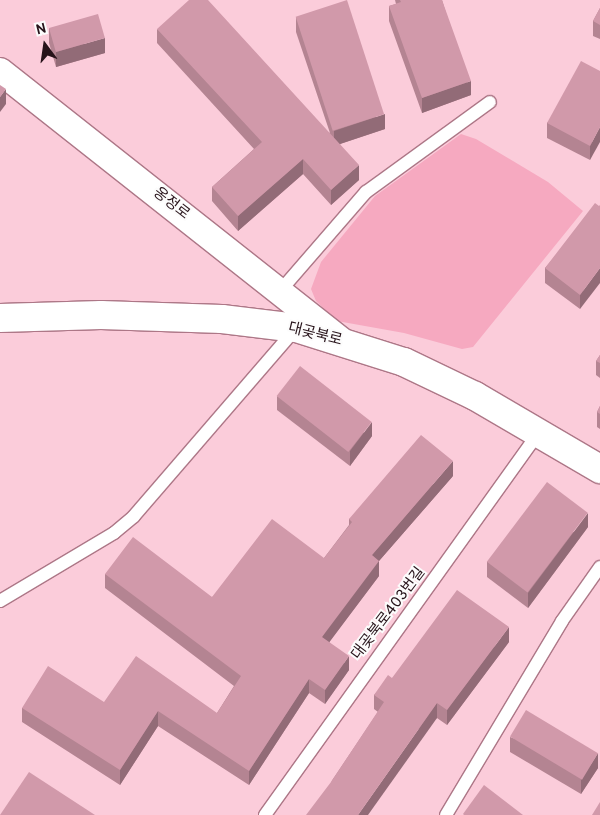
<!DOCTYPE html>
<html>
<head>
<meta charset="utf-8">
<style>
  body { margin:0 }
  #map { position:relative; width:600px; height:815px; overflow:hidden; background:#fbccda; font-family:Overpass,"Noto Sans KR",sans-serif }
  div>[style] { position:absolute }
  .green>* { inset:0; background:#f6a9c0 }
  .roads { filter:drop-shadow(1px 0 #ad7787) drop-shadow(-1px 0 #ad7787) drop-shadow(0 1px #ad7787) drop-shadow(0 -1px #ad7787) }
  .service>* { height:12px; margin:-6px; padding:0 6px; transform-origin:6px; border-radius:6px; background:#fff }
  .minor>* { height:26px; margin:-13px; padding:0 13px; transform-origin:13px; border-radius:13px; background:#fff }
  .tertiary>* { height:28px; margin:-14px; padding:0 14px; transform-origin:14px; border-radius:14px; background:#fff }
  .wall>* { inset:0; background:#b48492 }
  .shaded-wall>* { inset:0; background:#926b77 }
  .building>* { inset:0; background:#d199aa; transform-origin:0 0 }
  span { translate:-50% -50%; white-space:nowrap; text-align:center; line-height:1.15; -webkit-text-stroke:4px #fcfcfc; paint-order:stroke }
  .street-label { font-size:15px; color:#27131a }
  .north { position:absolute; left:20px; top:20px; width:50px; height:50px; -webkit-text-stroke:4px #fcfcfc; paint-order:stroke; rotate:346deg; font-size:14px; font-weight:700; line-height:20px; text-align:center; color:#27131a }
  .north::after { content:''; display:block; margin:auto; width:18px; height:22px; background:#27131a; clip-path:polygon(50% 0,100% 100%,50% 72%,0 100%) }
</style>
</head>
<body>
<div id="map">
  <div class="green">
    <i style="clip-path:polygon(461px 134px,476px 139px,548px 182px,583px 211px,473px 347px,462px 349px,404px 333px,337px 321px,316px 301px,311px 289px,321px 262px,375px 196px)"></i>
  </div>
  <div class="roads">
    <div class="service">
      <i style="left:281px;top:290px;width:130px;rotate:-49.1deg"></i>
      <i style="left:366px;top:192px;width:153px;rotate:-36deg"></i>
      <i style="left:0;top:601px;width:133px;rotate:-30.8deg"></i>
      <i style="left:114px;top:533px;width:26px;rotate:-40deg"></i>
      <i style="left:134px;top:516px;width:248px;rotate:-49.2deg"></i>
      <i style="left:265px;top:815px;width:470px;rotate:-54.4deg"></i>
      <i style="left:446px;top:815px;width:226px;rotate:-59.1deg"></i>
      <i style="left:562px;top:621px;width:66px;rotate:-54.9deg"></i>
    </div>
    <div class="minor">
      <i style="left:0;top:71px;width:434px;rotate:38.3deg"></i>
    </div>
    <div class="tertiary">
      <i style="left:0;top:318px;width:101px;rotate:-1.7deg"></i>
      <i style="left:101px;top:315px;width:121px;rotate:1.9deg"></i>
      <i style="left:222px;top:319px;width:75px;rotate:6.9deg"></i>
      <i style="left:296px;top:328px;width:113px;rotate:17.5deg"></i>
      <i style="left:404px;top:362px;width:79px;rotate:25.6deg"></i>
      <i style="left:475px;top:396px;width:145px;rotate:30.3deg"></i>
    </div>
  </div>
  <div class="wall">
    <i style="clip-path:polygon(395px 0,442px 0,471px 95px,422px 113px,389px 21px,389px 6px,396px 4px)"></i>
    <i style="clip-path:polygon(600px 8px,600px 39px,593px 36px,593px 21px)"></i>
    <i style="clip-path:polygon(296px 17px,385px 129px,340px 144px,359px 180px,331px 205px,303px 174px,238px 231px,212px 201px,212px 187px,254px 149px,157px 43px,157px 29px,330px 133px,296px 32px)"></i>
    <i style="clip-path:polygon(49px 28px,105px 53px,56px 67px,49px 43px)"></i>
    <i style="clip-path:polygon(600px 71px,590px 160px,547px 138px,547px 123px)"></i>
    <i style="clip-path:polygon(599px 206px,580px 309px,545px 283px,545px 268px)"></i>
    <i style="clip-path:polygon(600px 355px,600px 378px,596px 375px,596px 361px)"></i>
    <i style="clip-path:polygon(277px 396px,372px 436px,350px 466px,277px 410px)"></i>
    <i style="clip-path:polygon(600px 406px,600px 429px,597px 427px,597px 412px)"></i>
    <i style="clip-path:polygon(453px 476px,379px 561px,379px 576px,329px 642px,349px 670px,325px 704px,309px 693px,249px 785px,158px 726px,120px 785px,22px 722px,22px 708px,104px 702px,217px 713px,234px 686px,105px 588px,105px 574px,212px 597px,324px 558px,349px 525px,349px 519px)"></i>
    <i style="clip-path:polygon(588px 527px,528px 608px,487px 577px,487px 562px)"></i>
    <i style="clip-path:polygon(509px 642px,447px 725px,437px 718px,331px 782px,378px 712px,374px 709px,374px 695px,392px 678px)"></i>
    <i style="clip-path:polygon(510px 737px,598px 768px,581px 794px,510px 752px)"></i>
  </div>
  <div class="shaded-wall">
    <i style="clip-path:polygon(105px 38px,105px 53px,56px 67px,56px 52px)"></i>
    <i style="clip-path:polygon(471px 81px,471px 95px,422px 113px,422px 98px)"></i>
    <i style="clip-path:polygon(6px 89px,6px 104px,0 112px,0 97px)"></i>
    <i style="clip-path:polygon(385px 114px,385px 129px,334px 146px,334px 131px)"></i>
    <i style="clip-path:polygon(600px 127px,600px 142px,590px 160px,590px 146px)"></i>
    <i style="clip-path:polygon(303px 159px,303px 174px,238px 231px,238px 216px)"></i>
    <i style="clip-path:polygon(359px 165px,359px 180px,331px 205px,331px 190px)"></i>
    <i style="clip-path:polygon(600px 268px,600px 283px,580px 309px,580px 295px)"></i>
    <i style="clip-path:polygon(372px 422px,372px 436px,350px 466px,350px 451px)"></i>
    <i style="clip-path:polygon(453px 461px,453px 476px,379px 561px,379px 576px,322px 652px,322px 637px,372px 555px)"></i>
    <i style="clip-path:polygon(588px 513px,588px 527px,528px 608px,528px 593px)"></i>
    <i style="clip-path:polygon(509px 627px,509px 642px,447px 725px,447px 710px)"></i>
    <i style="clip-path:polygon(349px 656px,349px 670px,325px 704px,325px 690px)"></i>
    <i style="clip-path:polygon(309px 679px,309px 693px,249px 785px,249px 771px)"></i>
    <i style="clip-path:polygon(437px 703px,437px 718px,368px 815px,358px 815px)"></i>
    <i style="clip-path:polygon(158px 711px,158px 726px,120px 785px,120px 770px)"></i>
    <i style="clip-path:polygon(598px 753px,598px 768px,581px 794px,581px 780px)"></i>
  </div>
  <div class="building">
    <i style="clip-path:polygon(189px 0,208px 0,359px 165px,331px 190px,303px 159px,238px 216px,212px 187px,262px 142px,157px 29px)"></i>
    <i style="left:347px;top:0;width:120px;height:54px;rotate:72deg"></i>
    <i style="clip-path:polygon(400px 0,442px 0,471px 81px,422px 98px,389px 6px,401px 2px)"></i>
    <i style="clip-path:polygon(600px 8px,600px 25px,593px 21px)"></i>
    <i style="left:98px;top:14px;width:25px;height:51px;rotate:74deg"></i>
    <i style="clip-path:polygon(581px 61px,600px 71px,600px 127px,590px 146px,547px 123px)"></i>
    <i style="clip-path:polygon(0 85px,6px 89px,0 97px)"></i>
    <i style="clip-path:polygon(595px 203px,599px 206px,600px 205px,600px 268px,580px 295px,545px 268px)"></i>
    <i style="clip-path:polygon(600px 355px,600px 363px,596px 361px)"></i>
    <i style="left:300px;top:366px;width:91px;height:38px;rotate:38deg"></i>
    <i style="clip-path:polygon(600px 406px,600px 414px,597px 412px)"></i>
    <i style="clip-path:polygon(421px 435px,453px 461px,372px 555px,379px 561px,322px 637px,349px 656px,325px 690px,309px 679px,249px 771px,158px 711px,120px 770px,22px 708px,48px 666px,104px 702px,136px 656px,217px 713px,241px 676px,105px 574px,133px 537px,212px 597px,272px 519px,324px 558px,352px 522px,349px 519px)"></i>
    <i style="left:547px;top:482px;width:51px;height:100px;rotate:37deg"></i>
    <i style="clip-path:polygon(457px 590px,509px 627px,447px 710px,437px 703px,358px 815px,306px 815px,331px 782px,384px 702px,374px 695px,388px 675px,392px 678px)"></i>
    <i style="left:526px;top:710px;width:84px;height:31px;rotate:31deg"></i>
    <i style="clip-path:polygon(29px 772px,95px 815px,0 815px)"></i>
    <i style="clip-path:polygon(484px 785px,523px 815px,464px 815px,463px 814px)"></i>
    <i style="clip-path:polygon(600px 802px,600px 815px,592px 815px)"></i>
  </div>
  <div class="street-label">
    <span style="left:171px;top:204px;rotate:38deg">옹정로</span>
    <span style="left:315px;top:335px;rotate:14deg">대곶북로</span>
    <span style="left:389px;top:614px;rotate:-53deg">대곶북로403번길</span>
  </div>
  <div class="north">N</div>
</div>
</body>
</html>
